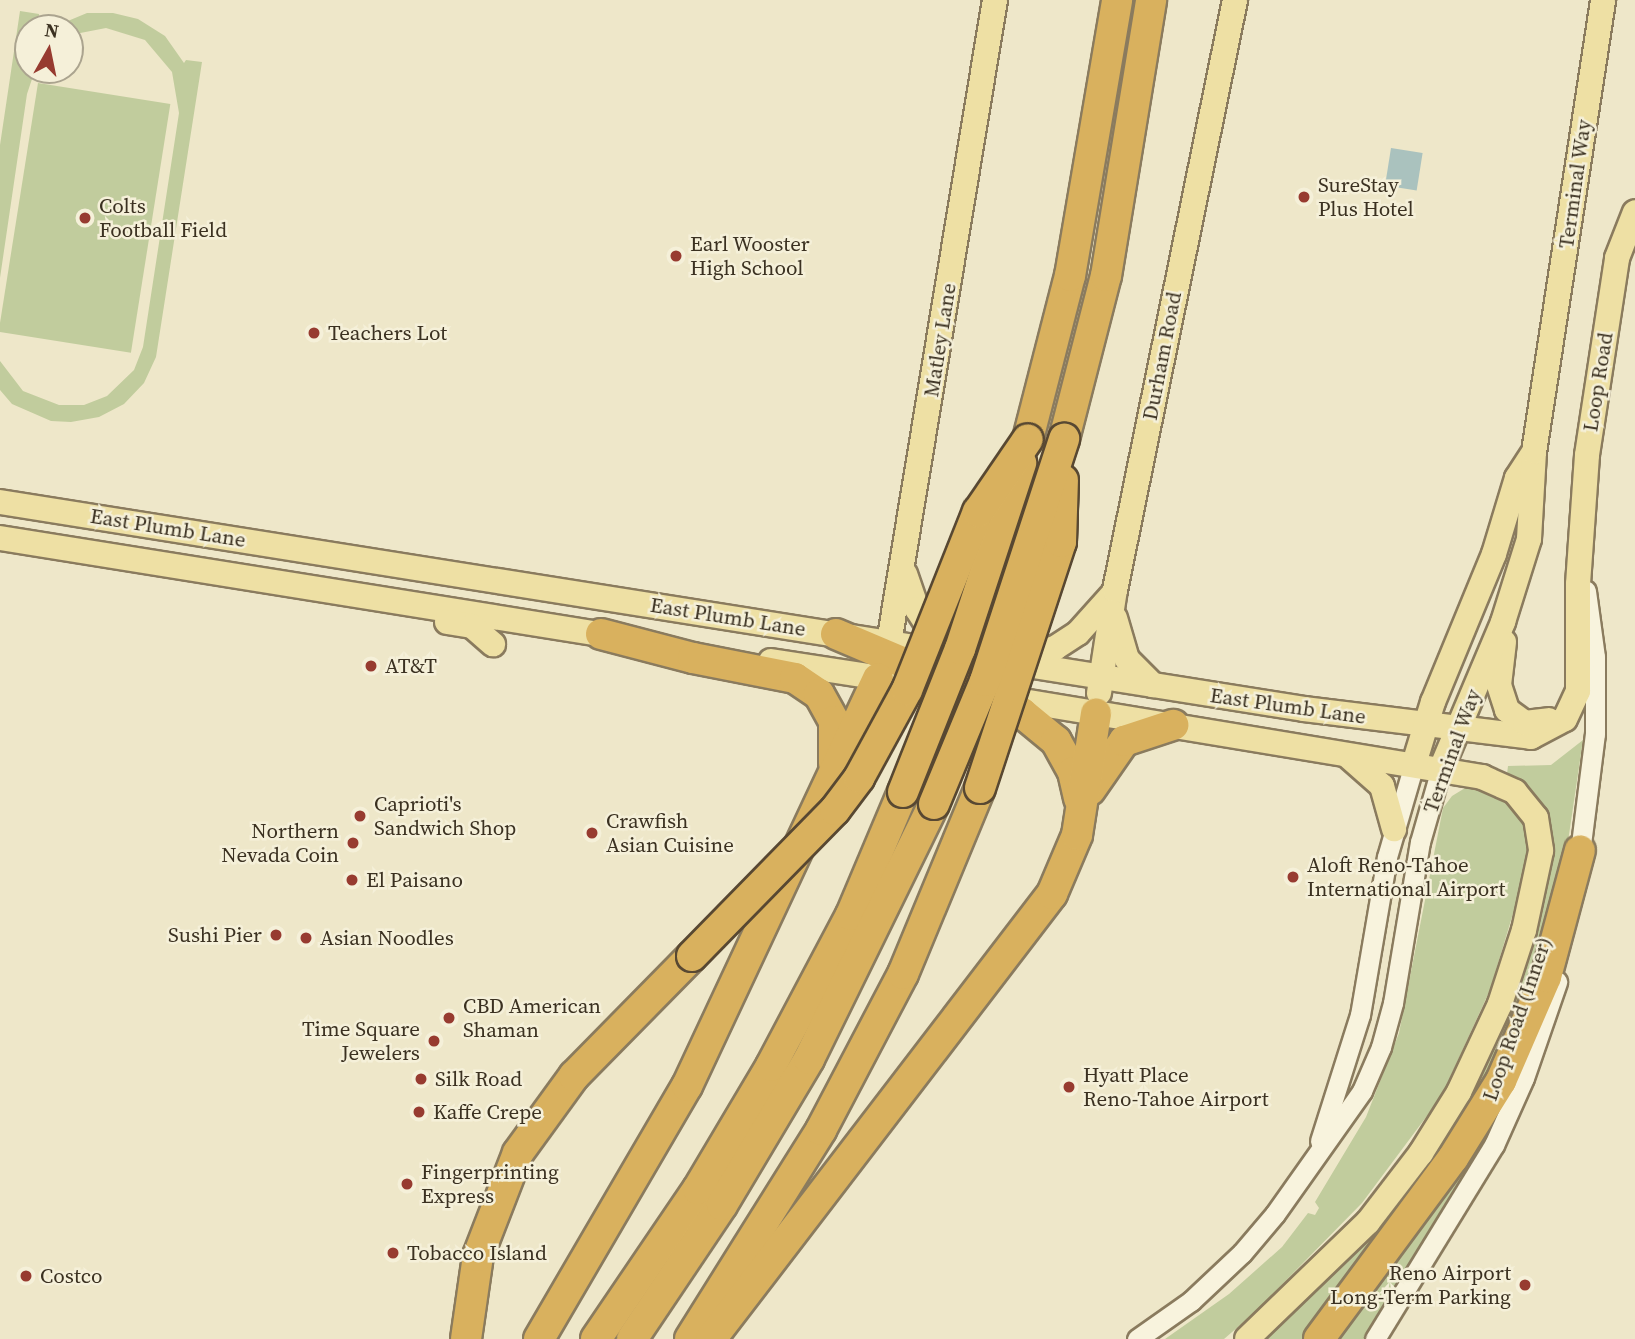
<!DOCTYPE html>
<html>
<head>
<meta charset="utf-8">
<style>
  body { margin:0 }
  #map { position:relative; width:1635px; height:1339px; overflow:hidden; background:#eee7c9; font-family:"Source Serif 4",serif }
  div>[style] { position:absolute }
  .green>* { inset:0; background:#c1cc9d; transform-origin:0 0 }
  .water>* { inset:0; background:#aac2be; transform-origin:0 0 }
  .roads { filter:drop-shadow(2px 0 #8a7b5e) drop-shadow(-2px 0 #8a7b5e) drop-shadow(0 2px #8a7b5e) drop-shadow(0 -2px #8a7b5e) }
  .minor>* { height:19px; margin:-9.5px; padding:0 9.5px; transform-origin:9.5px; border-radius:9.5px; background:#f8f3dd }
  .major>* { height:24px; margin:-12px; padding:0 12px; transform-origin:12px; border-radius:12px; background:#eee0a4 }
  .highway>* { height:30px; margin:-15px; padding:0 15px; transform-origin:15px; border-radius:15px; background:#d9b15e }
  .bridges { filter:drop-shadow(2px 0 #584832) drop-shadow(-2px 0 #584832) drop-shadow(0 2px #584832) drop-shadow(0 -2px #584832) }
  .highway-bridge>* { height:30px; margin:-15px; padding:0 15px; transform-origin:15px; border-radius:15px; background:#d9b15e }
  .dots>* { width:19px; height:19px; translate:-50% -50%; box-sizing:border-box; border:4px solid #f5f0d9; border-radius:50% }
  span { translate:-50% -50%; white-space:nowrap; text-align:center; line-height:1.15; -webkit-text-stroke:5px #f5f0d9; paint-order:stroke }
  .street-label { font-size:21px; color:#3b3121 }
  .poi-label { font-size:21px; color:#3b3121 }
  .left { translate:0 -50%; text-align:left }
  .right { translate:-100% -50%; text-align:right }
  .north { position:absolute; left:14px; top:14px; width:70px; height:70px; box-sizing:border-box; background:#f5f0d9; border:2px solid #aba48f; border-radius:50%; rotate:9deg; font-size:19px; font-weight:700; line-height:28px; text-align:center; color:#3b3121 }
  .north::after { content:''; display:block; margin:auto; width:24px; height:32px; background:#973b30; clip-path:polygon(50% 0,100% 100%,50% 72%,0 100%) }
</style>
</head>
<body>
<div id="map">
  <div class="green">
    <i style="clip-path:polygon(20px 11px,39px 14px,38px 28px,28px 28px,28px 70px,35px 70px,27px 94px,0 278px,0 145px)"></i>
    <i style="clip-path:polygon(87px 13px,113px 13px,138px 19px,165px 36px,184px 63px,186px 60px,202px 62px,156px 357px,144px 383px,124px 404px,99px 417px,71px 422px,51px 421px,12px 404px,0 390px,0 361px,23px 391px,59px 405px,84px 405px,107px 396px,134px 370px,143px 347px,179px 113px,172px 72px,145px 40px,106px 28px,70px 35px,70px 28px,51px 28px)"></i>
    <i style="left:38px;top:83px;width:134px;height:252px;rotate:9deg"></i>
    <i style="clip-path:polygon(1583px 740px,1562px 882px,1546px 951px,1503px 1055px,1452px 1139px,1302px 1339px,1262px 1339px,1346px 1260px,1419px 1170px,1545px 879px,1517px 781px,1507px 774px,1508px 766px,1551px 765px)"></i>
    <i style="clip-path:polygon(1470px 785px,1500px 793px,1521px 817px,1528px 843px,1521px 887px,1490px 990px,1441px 1097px,1362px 1203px,1253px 1314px,1224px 1339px,1165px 1339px,1229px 1294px,1282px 1247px,1308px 1213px,1315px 1215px,1319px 1208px,1315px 1202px,1366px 1117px,1399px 1033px,1443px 808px,1452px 796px)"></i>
    <i style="clip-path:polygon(1497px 1117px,1464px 1181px,1366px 1339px,1325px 1339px,1481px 1126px)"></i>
  </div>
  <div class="water">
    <i style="left:1391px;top:148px;width:32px;height:38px;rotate:9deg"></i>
  </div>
  <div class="roads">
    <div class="minor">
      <i style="left:1579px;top:860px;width:127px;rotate:-82.8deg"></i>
      <i style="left:1595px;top:734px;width:77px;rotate:-90deg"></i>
      <i style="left:1595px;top:657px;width:67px;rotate:-97.8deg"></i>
      <i style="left:1320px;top:1141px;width:132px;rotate:-72.4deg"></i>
      <i style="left:1360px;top:1015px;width:160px;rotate:-80.3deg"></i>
      <i style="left:1387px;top:857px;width:97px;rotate:-73.8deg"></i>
      <i style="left:1137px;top:1339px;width:66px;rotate:-35.1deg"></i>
      <i style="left:1191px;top:1301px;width:70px;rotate:-43.3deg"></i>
      <i style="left:1242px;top:1253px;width:51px;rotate:-49.8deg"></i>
      <i style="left:1275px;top:1214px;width:151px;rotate:-54.7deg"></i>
      <i style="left:1362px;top:1091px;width:48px;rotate:-66.6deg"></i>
      <i style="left:1381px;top:1047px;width:46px;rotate:-74.7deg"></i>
      <i style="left:1393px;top:1003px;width:163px;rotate:-80.5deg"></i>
      <i style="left:1420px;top:842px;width:76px;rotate:-74deg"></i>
      <i style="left:1375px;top:1339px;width:228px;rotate:-58.5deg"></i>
      <i style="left:1494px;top:1145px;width:73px;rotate:-65.9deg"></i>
      <i style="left:1524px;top:1078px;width:102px;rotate:-71deg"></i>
    </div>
    <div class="major">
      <i style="left:0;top:502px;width:1320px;rotate:9.02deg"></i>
      <i style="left:1304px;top:709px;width:229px;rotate:7deg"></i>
      <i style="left:1531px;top:737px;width:38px;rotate:-28deg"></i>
      <i style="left:1565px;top:719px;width:31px;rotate:-65deg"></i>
      <i style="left:1578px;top:691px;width:107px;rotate:-90deg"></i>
      <i style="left:1578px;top:584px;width:129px;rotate:-86deg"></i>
      <i style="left:1587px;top:455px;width:199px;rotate:-81.3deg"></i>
      <i style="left:1617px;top:258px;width:49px;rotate:-68.6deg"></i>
      <i style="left:0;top:538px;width:626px;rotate:9.1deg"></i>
      <i style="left:905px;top:574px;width:37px;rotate:71deg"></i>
      <i style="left:917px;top:609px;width:38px;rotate:57deg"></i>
      <i style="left:1115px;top:618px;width:43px;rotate:73.7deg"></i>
      <i style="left:1127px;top:659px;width:37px;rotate:45deg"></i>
      <i style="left:447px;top:622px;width:25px;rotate:9deg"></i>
      <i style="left:472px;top:626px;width:28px;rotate:41deg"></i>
      <i style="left:1504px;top:642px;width:43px;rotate:96.6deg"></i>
      <i style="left:1499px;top:685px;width:26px;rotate:72deg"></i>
      <i style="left:1507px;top:710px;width:22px;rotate:36deg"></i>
      <i style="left:1525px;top:723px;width:24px;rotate:-7deg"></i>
      <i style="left:887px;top:655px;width:664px;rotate:-80.64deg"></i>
      <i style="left:1016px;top:660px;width:41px;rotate:-17.1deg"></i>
      <i style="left:1055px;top:648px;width:27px;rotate:-33deg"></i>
      <i style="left:1078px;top:633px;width:52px;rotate:-48.1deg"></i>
      <i style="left:771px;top:661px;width:124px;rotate:8.8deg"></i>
      <i style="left:1099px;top:693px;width:104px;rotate:-81.2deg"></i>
      <i style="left:1115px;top:590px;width:602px;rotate:-78.5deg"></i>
      <i style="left:999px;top:697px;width:490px;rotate:9.4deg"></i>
      <i style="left:1482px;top:777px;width:36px;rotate:24deg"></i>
      <i style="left:1515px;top:792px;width:33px;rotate:51deg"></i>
      <i style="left:1536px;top:818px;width:33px;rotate:81deg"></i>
      <i style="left:1541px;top:851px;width:81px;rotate:102.1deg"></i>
      <i style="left:1524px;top:930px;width:78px;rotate:108deg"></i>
      <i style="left:1500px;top:1004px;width:97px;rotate:115deg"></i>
      <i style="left:1459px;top:1092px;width:72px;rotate:121.9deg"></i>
      <i style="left:1421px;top:1153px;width:87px;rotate:127.5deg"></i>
      <i style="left:1368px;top:1222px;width:168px;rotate:136deg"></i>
      <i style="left:1348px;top:756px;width:45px;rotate:41.4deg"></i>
      <i style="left:1382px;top:786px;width:45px;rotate:74.4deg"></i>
      <i style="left:1414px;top:764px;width:65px;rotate:-73deg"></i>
      <i style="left:1433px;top:702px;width:160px;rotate:-67.6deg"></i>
      <i style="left:1494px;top:554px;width:79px;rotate:-73.2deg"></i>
      <i style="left:1517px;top:478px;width:31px;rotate:-57deg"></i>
      <i style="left:1441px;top:769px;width:160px;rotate:-67.1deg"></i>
      <i style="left:1503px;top:622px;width:87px;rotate:-72.6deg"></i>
      <i style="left:1529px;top:539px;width:87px;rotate:-86.7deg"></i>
      <i style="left:1534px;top:452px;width:457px;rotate:-81.3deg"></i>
    </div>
    <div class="highway">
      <i style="left:1028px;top:439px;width:168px;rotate:-75.6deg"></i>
      <i style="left:1070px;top:276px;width:280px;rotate:-80.3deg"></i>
      <i style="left:1064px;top:439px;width:168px;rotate:-75.6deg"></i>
      <i style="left:1106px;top:276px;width:280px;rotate:-80.7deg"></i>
      <i style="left:601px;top:634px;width:95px;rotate:14.6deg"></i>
      <i style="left:693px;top:658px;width:104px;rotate:11.1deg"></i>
      <i style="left:795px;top:678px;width:29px;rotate:34deg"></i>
      <i style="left:819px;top:694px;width:31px;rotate:61deg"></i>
      <i style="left:834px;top:721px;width:42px;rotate:90deg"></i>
      <i style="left:836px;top:634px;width:202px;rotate:23deg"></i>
      <i style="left:1022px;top:713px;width:44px;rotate:39.5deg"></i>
      <i style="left:1056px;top:741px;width:35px;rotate:61deg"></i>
      <i style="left:1073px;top:772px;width:27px;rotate:77deg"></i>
      <i style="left:1090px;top:790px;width:60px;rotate:-55.2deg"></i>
      <i style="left:1124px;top:741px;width:52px;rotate:-18.1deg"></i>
      <i style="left:466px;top:1339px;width:84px;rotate:-81.8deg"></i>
      <i style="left:478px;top:1256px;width:110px;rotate:-68.8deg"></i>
      <i style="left:518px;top:1153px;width:95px;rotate:-54deg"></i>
      <i style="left:574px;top:1076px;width:168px;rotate:-45.5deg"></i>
      <i style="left:539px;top:1339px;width:293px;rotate:-59.7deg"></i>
      <i style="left:687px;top:1086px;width:450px;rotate:-64.9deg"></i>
      <i style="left:596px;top:1339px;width:181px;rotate:-55.8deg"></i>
      <i style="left:698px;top:1189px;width:143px;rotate:-59.3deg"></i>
      <i style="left:771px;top:1066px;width:171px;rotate:-62.1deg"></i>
      <i style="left:851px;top:915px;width:134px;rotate:-67.1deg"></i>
      <i style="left:632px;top:1339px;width:161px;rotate:-56.1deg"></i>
      <i style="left:722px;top:1205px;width:170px;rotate:-59.2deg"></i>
      <i style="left:809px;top:1059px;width:284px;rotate:-63.9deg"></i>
      <i style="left:690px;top:1339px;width:247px;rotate:-57.9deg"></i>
      <i style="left:821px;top:1130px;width:176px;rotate:-62.3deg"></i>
      <i style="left:903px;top:974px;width:201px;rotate:-67.5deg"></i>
      <i style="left:711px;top:1339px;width:561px;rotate:-52.54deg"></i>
      <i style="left:1052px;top:894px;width:64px;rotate:-67deg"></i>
      <i style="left:1077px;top:835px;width:123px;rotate:-81.1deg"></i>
      <i style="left:1319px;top:1339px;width:225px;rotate:-53.5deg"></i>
      <i style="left:1453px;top:1158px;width:91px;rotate:-58.1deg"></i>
      <i style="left:1501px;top:1081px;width:113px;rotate:-66.6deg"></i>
      <i style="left:1546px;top:977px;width:131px;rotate:-75deg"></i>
    </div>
  </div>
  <div class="bridges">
    <div class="highway-bridge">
      <i style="left:980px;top:788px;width:259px;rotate:-71.8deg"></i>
      <i style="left:1061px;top:542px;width:62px;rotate:-88.2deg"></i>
      <i style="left:903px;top:792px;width:154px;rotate:-68.3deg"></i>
      <i style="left:960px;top:649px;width:196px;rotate:-71.8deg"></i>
      <i style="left:934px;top:804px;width:133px;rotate:-67.5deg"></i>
      <i style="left:985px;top:681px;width:255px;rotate:-71.9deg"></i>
      <i style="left:692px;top:956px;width:204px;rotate:-45.6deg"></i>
      <i style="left:835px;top:810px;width:40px;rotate:-53deg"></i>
      <i style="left:859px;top:778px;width:100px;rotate:-61.4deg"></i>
      <i style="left:907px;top:690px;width:192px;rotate:-68.3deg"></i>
      <i style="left:978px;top:512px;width:88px;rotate:-55.6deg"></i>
    </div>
  </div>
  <div class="dots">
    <i style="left:1304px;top:197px;background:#973b30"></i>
    <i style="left:85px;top:218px;background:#973b30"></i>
    <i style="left:676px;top:256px;background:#973b30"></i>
    <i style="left:314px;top:333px;background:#973b30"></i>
    <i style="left:371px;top:666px;background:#973b30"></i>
    <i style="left:360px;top:816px;background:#973b30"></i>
    <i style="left:592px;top:833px;background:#973b30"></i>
    <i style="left:353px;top:843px;background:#973b30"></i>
    <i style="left:1293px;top:877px;background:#973b30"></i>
    <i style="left:352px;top:880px;background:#973b30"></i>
    <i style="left:276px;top:935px;background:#973b30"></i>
    <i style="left:306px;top:938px;background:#973b30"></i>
    <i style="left:449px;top:1018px;background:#973b30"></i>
    <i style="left:434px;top:1041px;background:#973b30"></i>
    <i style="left:421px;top:1079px;background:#973b30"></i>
    <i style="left:1069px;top:1087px;background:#973b30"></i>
    <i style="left:419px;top:1112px;background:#973b30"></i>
    <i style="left:407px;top:1184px;background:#973b30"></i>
    <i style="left:393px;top:1253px;background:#973b30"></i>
    <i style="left:26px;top:1276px;background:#973b30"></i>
    <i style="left:1525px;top:1285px;background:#973b30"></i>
  </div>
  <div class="street-label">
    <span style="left:1575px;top:184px;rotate:-82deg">Terminal Way</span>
    <span style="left:940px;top:340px;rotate:-81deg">Matley Lane</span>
    <span style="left:1162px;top:356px;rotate:-79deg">Durham Road</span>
    <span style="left:1598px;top:382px;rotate:-81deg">Loop Road</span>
    <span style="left:168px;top:528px;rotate:9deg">East Plumb Lane</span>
    <span style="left:728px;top:617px;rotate:9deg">East Plumb Lane</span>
    <span style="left:1288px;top:706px;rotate:8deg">East Plumb Lane</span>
    <span style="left:1452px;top:751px;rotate:-70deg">Terminal Way</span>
    <span style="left:1517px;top:1019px;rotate:-71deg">Loop Road (Inner)</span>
  </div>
  <div class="poi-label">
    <span class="left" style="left:1318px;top:197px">SureStay<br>Plus Hotel</span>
    <span class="left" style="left:99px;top:218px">Colts<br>Football Field</span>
    <span class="left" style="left:690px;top:256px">Earl Wooster<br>High School</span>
    <span class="left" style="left:328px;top:333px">Teachers Lot</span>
    <span class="left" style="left:385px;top:666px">AT&amp;T</span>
    <span class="left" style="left:374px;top:816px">Caprioti's<br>Sandwich Shop</span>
    <span class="left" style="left:606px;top:833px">Crawfish<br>Asian Cuisine</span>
    <span class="right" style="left:339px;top:843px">Northern<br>Nevada Coin</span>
    <span class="left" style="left:1307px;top:877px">Aloft Reno-Tahoe<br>International Airport</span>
    <span class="left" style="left:366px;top:880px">El Paisano</span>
    <span class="right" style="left:262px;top:935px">Sushi Pier</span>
    <span class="left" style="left:320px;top:938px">Asian Noodles</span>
    <span class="left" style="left:463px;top:1018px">CBD American<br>Shaman</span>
    <span class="right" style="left:420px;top:1041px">Time Square<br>Jewelers</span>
    <span class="left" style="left:1083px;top:1087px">Hyatt Place<br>Reno-Tahoe Airport</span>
    <span class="left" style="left:435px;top:1079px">Silk Road</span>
    <span class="left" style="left:433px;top:1112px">Kaffe Crepe</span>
    <span class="left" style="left:421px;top:1184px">Fingerprinting<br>Express</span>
    <span class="left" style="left:407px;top:1253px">Tobacco Island</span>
    <span class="right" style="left:1511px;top:1285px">Reno Airport<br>Long-Term Parking</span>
    <span class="left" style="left:40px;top:1276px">Costco</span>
  </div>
  <div class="north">N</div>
</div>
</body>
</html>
